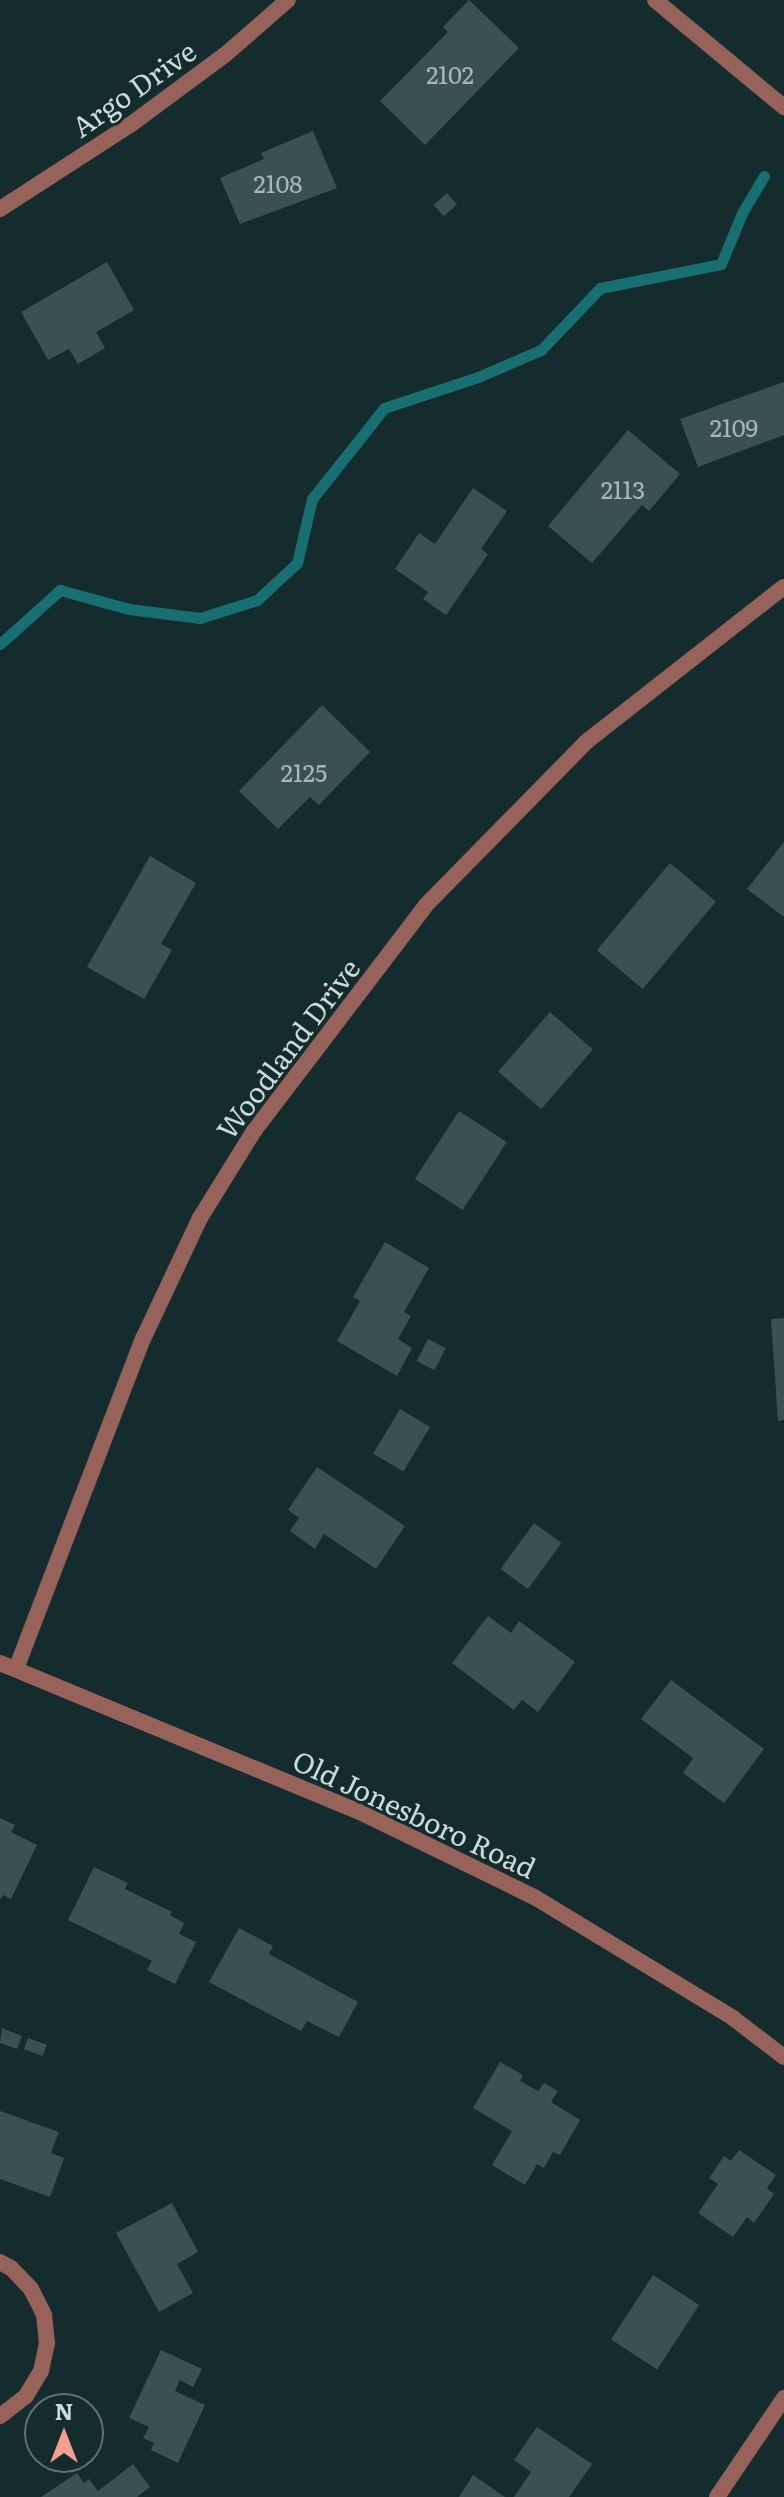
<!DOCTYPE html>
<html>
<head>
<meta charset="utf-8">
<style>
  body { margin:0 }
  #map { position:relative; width:784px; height:2497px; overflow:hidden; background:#142c2d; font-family:Literata,serif }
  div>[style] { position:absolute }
  .stream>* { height:11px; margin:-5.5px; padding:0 5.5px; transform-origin:5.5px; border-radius:5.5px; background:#186f72 }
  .building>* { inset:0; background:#395152; transform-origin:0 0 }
  .minor>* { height:16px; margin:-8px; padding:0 8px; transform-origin:8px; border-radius:8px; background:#976259 }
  span { translate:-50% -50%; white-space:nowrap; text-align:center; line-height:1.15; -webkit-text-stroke:6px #142c2d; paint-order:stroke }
  .number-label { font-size:24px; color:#a7b8b8 }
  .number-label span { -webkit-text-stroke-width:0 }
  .street-label { font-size:28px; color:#ccdada }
  .north { position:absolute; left:24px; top:2393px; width:80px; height:80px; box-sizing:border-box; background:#142c2d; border:2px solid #5e7272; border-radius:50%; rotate:0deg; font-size:22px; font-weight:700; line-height:32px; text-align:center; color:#ccdada }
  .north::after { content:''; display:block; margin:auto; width:28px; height:36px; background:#f59d8e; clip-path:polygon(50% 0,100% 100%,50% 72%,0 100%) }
</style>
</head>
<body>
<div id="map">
  <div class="stream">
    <i style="left:0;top:644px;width:81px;rotate:-42deg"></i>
    <i style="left:60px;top:590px;width:72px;rotate:15.4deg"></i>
    <i style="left:129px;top:609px;width:72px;rotate:7.2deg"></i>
    <i style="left:200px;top:618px;width:60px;rotate:-17.5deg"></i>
    <i style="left:257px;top:600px;width:54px;rotate:-42.8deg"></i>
    <i style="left:297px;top:563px;width:66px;rotate:-76.8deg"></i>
    <i style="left:312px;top:499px;width:116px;rotate:-51.6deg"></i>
    <i style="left:384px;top:408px;width:99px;rotate:-18.3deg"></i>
    <i style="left:478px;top:377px;width:69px;rotate:-23.2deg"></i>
    <i style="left:541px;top:350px;width:86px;rotate:-46.4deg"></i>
    <i style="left:600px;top:288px;width:123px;rotate:-11.2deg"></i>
    <i style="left:721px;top:264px;width:55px;rotate:-67.6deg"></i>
    <i style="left:742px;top:213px;width:43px;rotate:-59.3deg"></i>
  </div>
  <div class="building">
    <i style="clip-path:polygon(469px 0,519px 48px,425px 145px,380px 101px,448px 32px,443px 27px)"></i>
    <i style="clip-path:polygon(313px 131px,337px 188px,240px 224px,220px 178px,264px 159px,261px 153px)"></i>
    <i style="left:447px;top:193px;width:15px;height:18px;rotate:48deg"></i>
    <i style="clip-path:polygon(107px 262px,134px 310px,96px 332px,105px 348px,78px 364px,69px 349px,48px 360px,21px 312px)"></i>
    <i style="clip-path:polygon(784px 382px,784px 435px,698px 467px,680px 419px)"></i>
    <i style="clip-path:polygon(628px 430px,680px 474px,649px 511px,642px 505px,592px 563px,548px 526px)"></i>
    <i style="clip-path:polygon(473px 488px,507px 511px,481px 549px,488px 554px,446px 615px,423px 599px,428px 592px,395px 569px,419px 533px,435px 544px)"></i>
    <i style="clip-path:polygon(322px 705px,370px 752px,319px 805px,310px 797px,278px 829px,239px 791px)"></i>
    <i style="clip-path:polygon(784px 842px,784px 917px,747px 889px)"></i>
    <i style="clip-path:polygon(150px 856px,196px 883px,161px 944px,172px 950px,144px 999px,87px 967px)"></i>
    <i style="left:670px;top:863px;width:60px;height:114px;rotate:40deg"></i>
    <i style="left:550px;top:1012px;width:57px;height:79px;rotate:41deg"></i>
    <i style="left:459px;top:1111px;width:57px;height:81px;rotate:33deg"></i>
    <i style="clip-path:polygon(385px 1242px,429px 1268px,404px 1312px,411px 1316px,398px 1339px,412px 1348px,397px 1376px,337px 1341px,360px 1301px,353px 1297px)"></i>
    <i style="clip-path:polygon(784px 1318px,784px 1420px,778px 1421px,771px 1319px)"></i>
    <i style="left:428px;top:1339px;width:20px;height:25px;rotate:27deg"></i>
    <i style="left:400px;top:1409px;width:35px;height:52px;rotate:31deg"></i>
    <i style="clip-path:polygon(317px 1467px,405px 1526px,376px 1569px,324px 1534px,315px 1549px,290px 1531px,299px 1518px,288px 1510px)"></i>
    <i style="left:534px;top:1523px;width:34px;height:57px;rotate:36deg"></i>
    <i style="clip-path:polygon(488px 1616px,511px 1633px,519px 1621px,575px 1662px,538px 1712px,522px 1700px,514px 1710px,452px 1663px)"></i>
    <i style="clip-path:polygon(671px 1680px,764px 1749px,724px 1803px,683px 1773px,693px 1758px,641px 1719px)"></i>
    <i style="clip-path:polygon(0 1818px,15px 1825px,11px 1832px,37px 1845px,11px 1899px,3px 1895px,0 1900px)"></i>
    <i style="clip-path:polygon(94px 1867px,128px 1883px,125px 1889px,172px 1912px,170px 1915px,184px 1923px,179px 1934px,196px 1942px,175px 1984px,147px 1970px,152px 1961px,68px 1920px)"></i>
    <i style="clip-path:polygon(239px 1928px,273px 1946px,269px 1954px,358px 2002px,339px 2037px,307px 2021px,301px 2031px,209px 1982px)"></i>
    <i style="clip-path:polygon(2px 2028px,22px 2036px,17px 2049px,0 2043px)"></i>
    <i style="left:28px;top:2038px;width:20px;height:12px;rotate:20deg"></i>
    <i style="clip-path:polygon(500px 2062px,523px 2075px,520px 2081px,538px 2091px,544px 2083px,558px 2091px,551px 2102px,580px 2120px,560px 2155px,553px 2152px,544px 2168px,537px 2164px,525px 2185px,492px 2165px,512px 2131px,473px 2108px)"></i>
    <i style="clip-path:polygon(0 2111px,59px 2132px,51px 2153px,64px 2158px,50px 2197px,0 2179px)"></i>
    <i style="clip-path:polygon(739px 2150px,776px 2175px,767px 2188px,774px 2194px,754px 2223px,747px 2217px,733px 2237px,698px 2213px,718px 2184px,709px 2178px,724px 2156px,731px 2161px)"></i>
    <i style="clip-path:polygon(172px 2203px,198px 2252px,177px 2264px,193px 2293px,159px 2312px,116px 2233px)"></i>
    <i style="left:653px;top:2275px;width:55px;height:77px;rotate:33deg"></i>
    <i style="clip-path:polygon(161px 2350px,202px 2369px,193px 2387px,180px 2380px,175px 2391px,205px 2405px,178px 2463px,151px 2450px,154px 2443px,143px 2438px,149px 2427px,129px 2418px)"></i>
    <i style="clip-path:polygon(537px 2427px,592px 2464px,569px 2497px,514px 2497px,531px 2472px,514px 2460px)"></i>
    <i style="clip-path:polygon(133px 2464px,150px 2487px,137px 2497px,41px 2497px,77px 2473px,84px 2483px,89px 2479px,98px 2491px)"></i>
    <i style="clip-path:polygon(473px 2475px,505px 2497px,459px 2497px)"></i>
  </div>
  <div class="minor">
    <i style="left:655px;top:0;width:168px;rotate:39.7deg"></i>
    <i style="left:0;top:209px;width:155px;rotate:-32.9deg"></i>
    <i style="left:130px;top:125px;width:119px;rotate:-36.5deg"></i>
    <i style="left:226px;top:54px;width:82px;rotate:-41.1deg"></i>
    <i style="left:0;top:1663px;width:394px;rotate:22.5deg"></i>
    <i style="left:364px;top:1814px;width:191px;rotate:26deg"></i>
    <i style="left:536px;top:1898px;width:231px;rotate:31.3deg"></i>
    <i style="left:733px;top:2018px;width:64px;rotate:37.4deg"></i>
    <i style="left:16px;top:1669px;width:354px;rotate:-69deg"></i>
    <i style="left:143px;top:1339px;width:134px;rotate:-64.8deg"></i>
    <i style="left:200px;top:1218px;width:102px;rotate:-58.2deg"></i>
    <i style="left:254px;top:1131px;width:284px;rotate:-52.7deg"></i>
    <i style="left:426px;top:905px;width:228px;rotate:-45.5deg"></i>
    <i style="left:586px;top:742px;width:251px;rotate:-38.1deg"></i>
    <i style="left:0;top:2262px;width:13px;rotate:29deg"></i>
    <i style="left:11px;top:2268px;width:29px;rotate:46deg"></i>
    <i style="left:31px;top:2289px;width:29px;rotate:63deg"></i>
    <i style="left:44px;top:2315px;width:28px;rotate:84deg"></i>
    <i style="left:47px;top:2343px;width:29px;rotate:102deg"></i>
    <i style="left:41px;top:2371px;width:29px;rotate:121deg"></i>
    <i style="left:26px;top:2396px;width:33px;rotate:142deg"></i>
    <i style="left:717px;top:2497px;width:120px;rotate:-55.9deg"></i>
  </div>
  <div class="number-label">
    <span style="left:450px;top:74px">2102</span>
    <span style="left:278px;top:183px">2108</span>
    <span style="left:734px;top:427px">2109</span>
    <span style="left:623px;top:489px">2113</span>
    <span style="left:304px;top:772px">2125</span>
  </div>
  <div class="street-label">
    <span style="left:133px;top:88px;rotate:-35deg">Argo Drive</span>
    <span style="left:287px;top:1048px;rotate:-53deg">Woodland Drive</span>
    <span style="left:415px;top:1813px;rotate:25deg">Old Jonesboro Road</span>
  </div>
  <div class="north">N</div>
</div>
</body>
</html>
